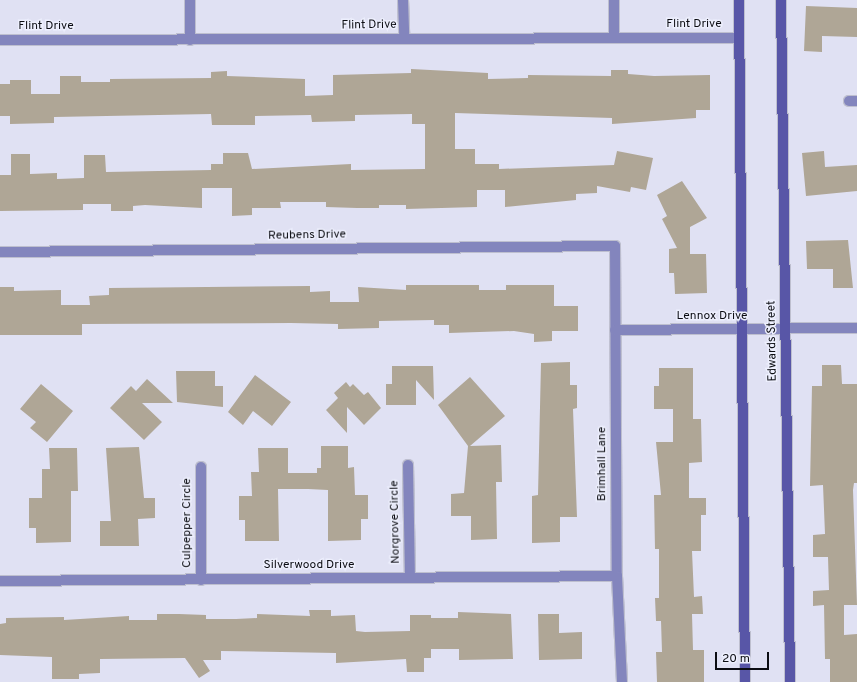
<!DOCTYPE html>
<html>
<head>
<meta charset="utf-8">
<style>
  body { margin:0 }
  #map { position:relative; width:857px; height:682px; overflow:hidden; background:#e0e1f3; font-family:Overpass,sans-serif }
  div>[style] { position:absolute }
  .building>* { inset:0; background:#afa696 }
  .roads { filter:drop-shadow(1px 0 #bebfcf) drop-shadow(-1px 0 #bebfcf) drop-shadow(0 1px #bebfcf) drop-shadow(0 -1px #bebfcf) }
  .minor>* { height:10px; margin:-5px; padding:0 5px; transform-origin:5px; border-radius:5px; background:#8385bd }
  .secondary>* { height:10px; margin:-5px; padding:0 5px; transform-origin:5px; border-radius:5px; background:#5856a7 }
  span { translate:-50% -50%; white-space:nowrap; text-align:center; line-height:1.15; -webkit-text-stroke:3px #edeffd; paint-order:stroke }
  .street-label { font-size:12px; color:#0c0d13 }
  .scale { position:absolute; left:715px; top:652px; width:54px; height:18px; box-sizing:border-box; border:2px solid #0c0d13; border-top:0; padding-left:5px; font-size:12px; line-height:14px; white-space:nowrap; color:#0c0d13; -webkit-text-stroke:3px #edeffd; paint-order:stroke }
</style>
</head>
<body>
<div id="map">
  <div class="building">
    <i style="clip-path:polygon(806px 6px,857px 8px,857px 37px,822px 36px,822px 52px,804px 51px)"></i>
    <i style="clip-path:polygon(411px 69px,488px 73px,488px 79px,528px 78px,528px 75px,611px 76px,611px 70px,628px 70px,628px 74px,654px 76px,710px 75px,710px 110px,696px 110px,696px 118px,612px 124px,612px 118px,455px 113px,455px 149px,475px 149px,475px 164px,499px 164px,499px 169px,614px 165px,617px 151px,653px 158px,646px 190px,631px 187px,630px 192px,597px 186px,597px 193px,576px 194px,576px 200px,505px 207px,505px 190px,477px 190px,477px 207px,406px 209px,406px 205px,379px 205px,379px 208px,357px 208px,326px 207px,326px 202px,280px 202px,281px 208px,252px 208px,252px 215px,232px 216px,232px 188px,202px 188px,202px 208px,145px 205px,133px 206px,133px 211px,111px 211px,111px 204px,83px 204px,83px 210px,0 211px,0 175px,11px 175px,11px 154px,30px 154px,30px 174px,57px 173px,57px 179px,84px 178px,84px 155px,105px 155px,106px 172px,211px 170px,211px 164px,223px 164px,223px 153px,248px 153px,252px 169px,351px 164px,351px 170px,425px 169px,425px 124px,412px 124px,412px 114px,355px 115px,355px 121px,312px 122px,311px 115px,255px 116px,255px 125px,212px 125px,211px 114px,54px 117px,54px 123px,10px 124px,10px 116px,0 116px,0 84px,10px 84px,10px 80px,31px 80px,31px 94px,60px 94px,60px 76px,81px 76px,81px 82px,110px 82px,110px 79px,211px 78px,211px 72px,227px 71px,227px 76px,305px 79px,305px 96px,333px 95px,333px 75px,411px 73px)"></i>
    <i style="clip-path:polygon(824px 151px,825px 167px,857px 165px,857px 191px,806px 196px,802px 153px)"></i>
    <i style="clip-path:polygon(682px 181px,707px 218px,690px 227px,690px 254px,706px 254px,707px 293px,675px 294px,674px 273px,669px 273px,669px 249px,677px 248px,662px 219px,667px 216px,657px 195px)"></i>
    <i style="clip-path:polygon(848px 240px,853px 288px,833px 288px,833px 269px,807px 269px,806px 241px)"></i>
    <i style="clip-path:polygon(406px 285px,479px 285px,479px 290px,506px 290px,506px 285px,554px 285px,554px 306px,578px 306px,578px 331px,552px 331px,552px 341px,534px 342px,534px 334px,514px 331px,449px 333px,449px 325px,434px 325px,434px 320px,379px 321px,379px 328px,338px 329px,338px 324px,291px 323px,82px 324px,82px 335px,0 335px,0 287px,14px 287px,14px 291px,61px 290px,61px 305px,90px 305px,89px 296px,109px 295px,109px 288px,310px 286px,310px 292px,330px 291px,330px 302px,359px 302px,358px 287px,406px 290px)"></i>
    <i style="clip-path:polygon(570px 362px,570px 385px,577px 385px,577px 408px,573px 409px,577px 517px,560px 517px,560px 542px,532px 543px,532px 496px,538px 495px,541px 363px)"></i>
    <i style="clip-path:polygon(822px 365px,841px 365px,842px 384px,857px 384px,857px 483px,854px 483px,853px 490px,857px 605px,844px 605px,844px 635px,857px 634px,857px 682px,830px 682px,830px 659px,825px 659px,824px 605px,813px 606px,813px 591px,829px 590px,828px 557px,813px 557px,813px 535px,825px 534px,823px 485px,810px 486px,812px 386px,822px 386px)"></i>
    <i style="clip-path:polygon(392px 366px,433px 366px,434px 400px,416px 380px,416px 405px,386px 405px,386px 384px,392px 384px)"></i>
    <i style="clip-path:polygon(659px 368px,693px 368px,693px 419px,701px 419px,702px 462px,689px 463px,689px 498px,706px 498px,706px 515px,701px 515px,701px 551px,692px 551px,694px 597px,702px 596px,703px 614px,692px 614px,693px 650px,704px 650px,704px 682px,657px 682px,656px 652px,662px 652px,661px 621px,656px 621px,655px 598px,659px 598px,659px 549px,655px 549px,654px 495px,661px 495px,656px 442px,673px 442px,673px 409px,654px 409px,654px 386px,659px 386px)"></i>
    <i style="clip-path:polygon(176px 371px,215px 371px,215px 386px,223px 386px,223px 407px,177px 402px)"></i>
    <i style="clip-path:polygon(255px 375px,291px 402px,272px 426px,253px 411px,243px 425px,228px 412px)"></i>
    <i style="clip-path:polygon(470px 377px,505px 416px,470px 446px,501px 445px,502px 482px,496px 482px,497px 539px,471px 540px,471px 516px,451px 516px,451px 494px,464px 493px,468px 446px,438px 405px)"></i>
    <i style="clip-path:polygon(147px 379px,173px 403px,142px 403px,162px 422px,144px 440px,110px 408px,131px 386px,136px 391px)"></i>
    <i style="clip-path:polygon(346px 382px,350px 387px,353px 384px,364px 395px,368px 392px,381px 408px,364px 425px,347px 407px,347px 433px,326px 410px,338px 398px,334px 393px)"></i>
    <i style="clip-path:polygon(41px 384px,73px 411px,47px 442px,30px 428px,36px 422px,20px 409px)"></i>
    <i style="clip-path:polygon(321px 446px,348px 446px,348px 468px,354px 467px,355px 495px,368px 495px,368px 519px,361px 519px,361px 540px,328px 541px,328px 490px,308px 489px,278px 489px,279px 541px,245px 541px,245px 520px,239px 520px,239px 496px,252px 496px,251px 472px,259px 472px,258px 448px,288px 448px,288px 473px,317px 473px,317px 468px,321px 468px)"></i>
    <i style="clip-path:polygon(139px 447px,144px 498px,155px 498px,155px 518px,138px 519px,139px 546px,100px 546px,100px 521px,111px 521px,106px 448px)"></i>
    <i style="clip-path:polygon(49px 448px,77px 448px,78px 491px,71px 491px,71px 542px,36px 543px,36px 528px,29px 528px,29px 498px,42px 498px,42px 469px,50px 469px)"></i>
    <i style="clip-path:polygon(309px 610px,331px 610px,331px 616px,355px 615px,356px 631px,365px 632px,410px 631px,410px 615px,431px 615px,431px 618px,458px 618px,458px 612px,511px 614px,513px 659px,459px 660px,459px 649px,431px 649px,431px 658px,424px 658px,424px 672px,407px 672px,406px 659px,336px 663px,336px 653px,221px 651px,221px 660px,203px 660px,210px 671px,199px 678px,185px 658px,100px 659px,100px 673px,79px 674px,79px 679px,52px 679px,52px 657px,0 655px,0 624px,6px 623px,6px 618px,64px 617px,64px 620px,129px 616px,129px 620px,157px 620px,157px 614px,179px 614px,206px 615px,206px 619px,236px 619px,257px 618px,257px 614px,310px 616px)"></i>
    <i style="clip-path:polygon(538px 614px,559px 614px,559px 633px,582px 632px,582px 659px,539px 660px)"></i>
  </div>
  <div class="roads">
    <div class="minor">
      <i style="left:190px;top:0;width:40px;rotate:90deg"></i>
      <i style="left:403px;top:0;width:38px;rotate:88deg"></i>
      <i style="left:614px;top:0;width:38px;rotate:90deg"></i>
      <i style="left:0;top:40px;width:739px;rotate:-0.16deg"></i>
      <i style="left:849px;top:101px;width:8px"></i>
      <i style="left:0;top:252px;width:615px;rotate:-0.56deg"></i>
      <i style="left:615px;top:246px;width:330px;rotate:89.7deg"></i>
      <i style="left:617px;top:576px;width:106px;rotate:87.3deg"></i>
      <i style="left:615px;top:330px;width:242px;rotate:-0.5deg"></i>
      <i style="left:408px;top:465px;width:113px;rotate:89deg"></i>
      <i style="left:201px;top:467px;width:113px;rotate:90deg"></i>
      <i style="left:0;top:581px;width:617px;rotate:-0.46deg"></i>
    </div>
    <div class="secondary">
      <i style="left:739px;top:0;width:682px;rotate:89.5deg"></i>
      <i style="left:781px;top:0;width:682px;rotate:89.24deg"></i>
    </div>
  </div>
  <div class="street-label">
    <span style="left:694px;top:25px">Flint Drive</span>
    <span style="left:369px;top:26px;rotate:-1deg">Flint Drive</span>
    <span style="left:46px;top:27px">Flint Drive</span>
    <span style="left:307px;top:236px;rotate:-1deg">Reubens Drive</span>
    <span style="left:712px;top:317px">Lennox Drive</span>
    <span style="left:773px;top:341px;rotate:-91deg">Edwards Street</span>
    <span style="left:603px;top:464px;rotate:-90deg">Brimhall Lane</span>
    <span style="left:396px;top:522px;rotate:-91deg">Norgrove Circle</span>
    <span style="left:188px;top:523px;rotate:-90deg">Culpepper Circle</span>
    <span style="left:309px;top:566px">Silverwood Drive</span>
  </div>
  <div class="scale">20 m</div>
</div>
</body>
</html>
